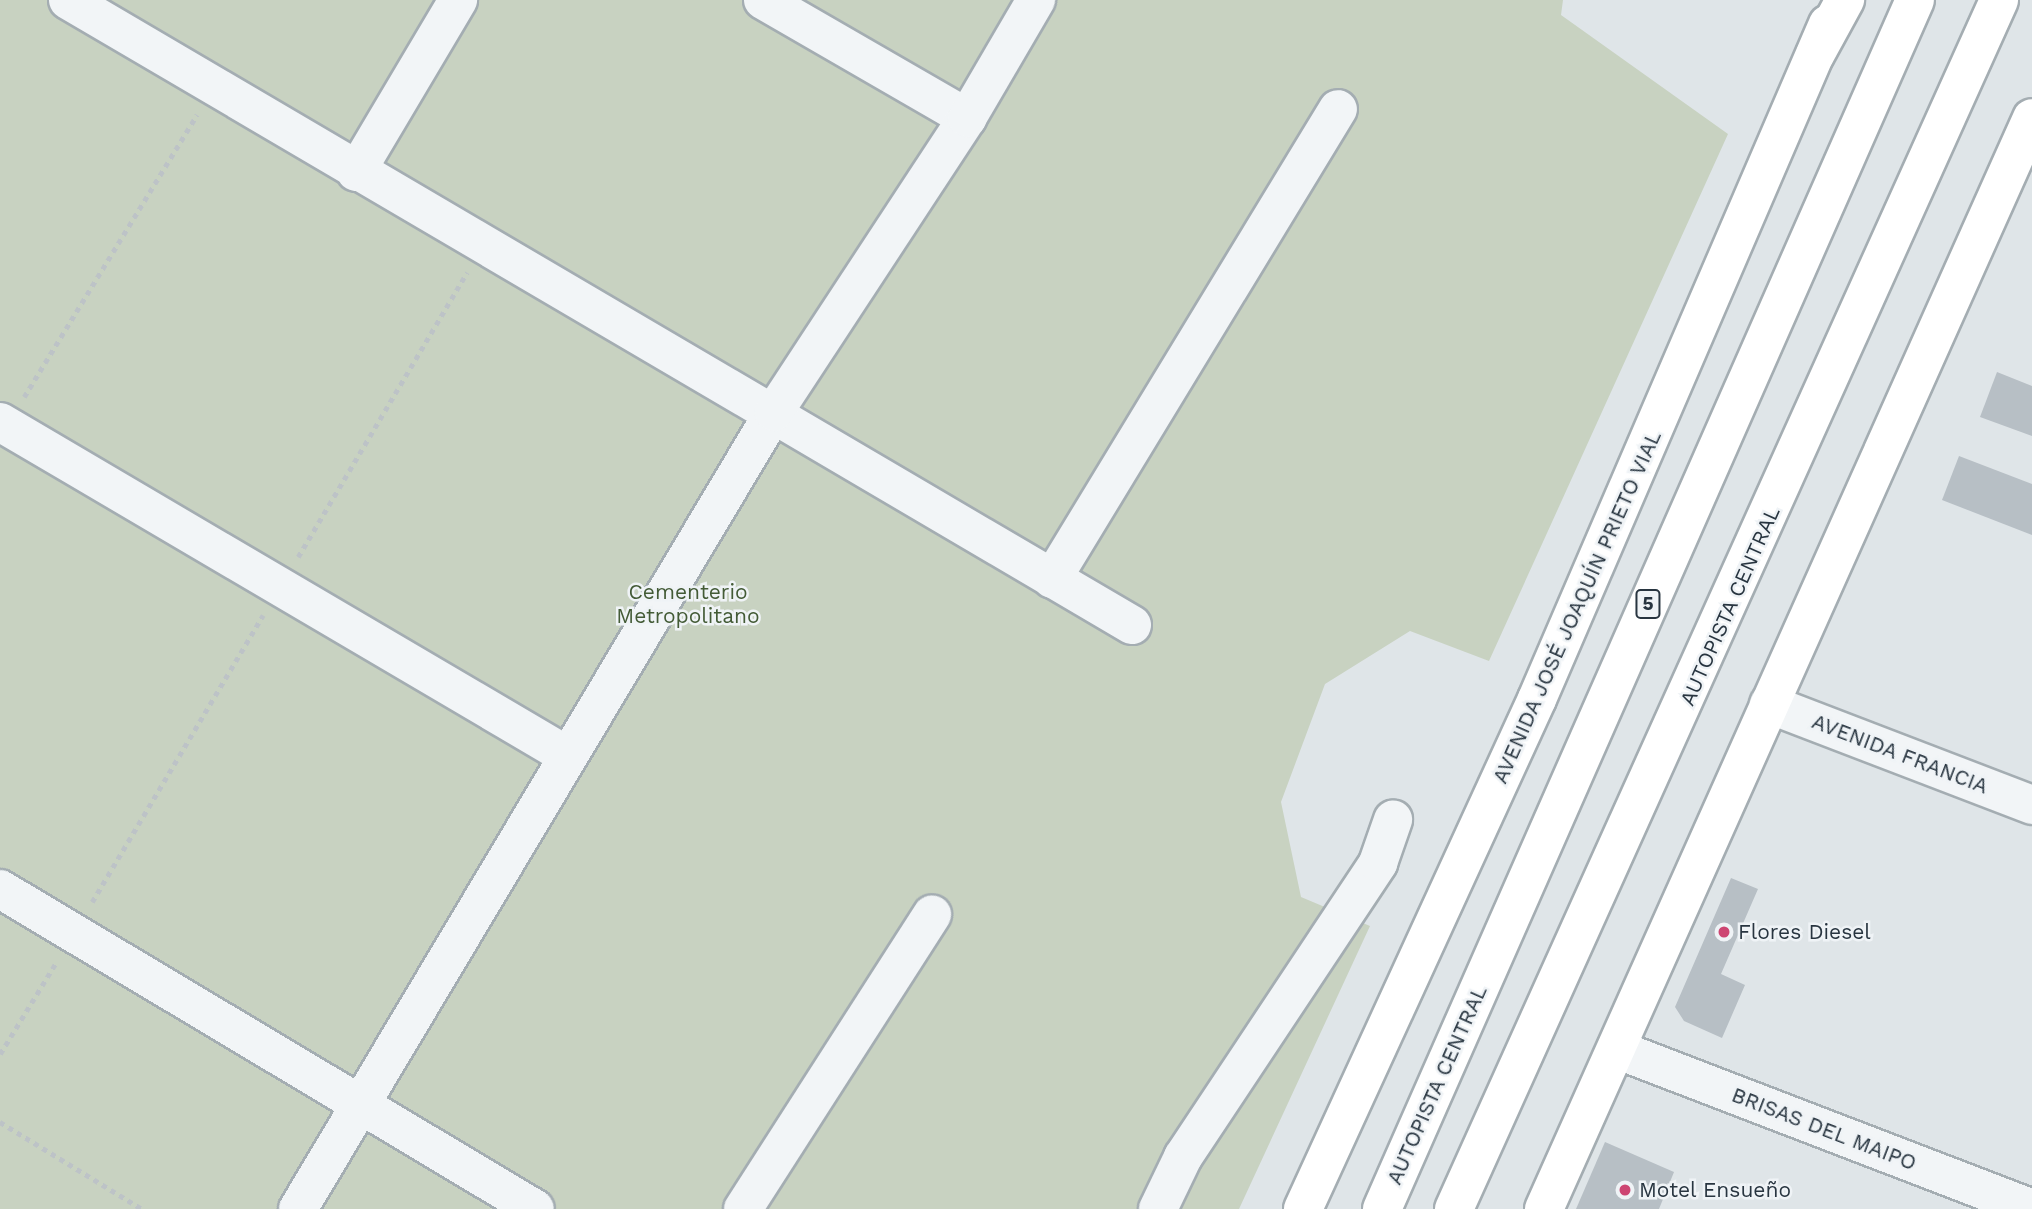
<!DOCTYPE html>
<html>
<head>
<meta charset="utf-8">
<style>
  body { margin:0 }
  #map { position:relative; width:2032px; height:1209px; overflow:hidden; background:#dfe5e8; font-family:"Work Sans",sans-serif }
  div>[style] { position:absolute }
  .green>* { inset:0; background:#c8d2c1 }
  .building>* { inset:0; background:#b7bfc5 }
  .path>* { height:4.5px; margin-top:-2.25px; transform-origin:0; background:repeating-linear-gradient(90deg,#bdc3c7 0 5px,transparent 0 10px) }
  .roads { filter:drop-shadow(2px 0 #a4adb2) drop-shadow(-2px 0 #a4adb2) drop-shadow(0 2px #a4adb2) drop-shadow(0 -2px #a4adb2) }
  .minor>* { height:38px; margin:-19px; padding:0 19px; transform-origin:19px; border-radius:19px; background:#f2f5f7 }
  .major>* { height:38px; margin:-19px; padding:0 19px; transform-origin:19px; border-radius:19px; background:#fff }
  .highway>* { height:38px; margin:-19px; padding:0 19px; transform-origin:19px; border-radius:19px; background:#fff }
  .dots>* { width:19px; height:19px; translate:-50% -50%; box-sizing:border-box; border:4px solid #eff3f6; border-radius:50% }
  span { translate:-50% -50%; white-space:nowrap; text-align:center; line-height:1.15; -webkit-text-stroke:5px #eff3f6; paint-order:stroke }
  .shield-label span { padding:2px 5px; background:#eff3f6; border:2px solid; border-radius:5px; -webkit-text-stroke-width:0 }
  .shield-label { font-size:19px; color:#283540; font-weight:700 }
  .park-label { font-size:21px; color:#435b36 }
  .street-label { font-size:21px; color:#283540 }
  .poi-label { font-size:21px; color:#283540 }
  .left { translate:0 -50%; text-align:left }
</style>
</head>
<body>
<div id="map">
  <div class="green">
    <i style="clip-path:polygon(0 0,1563px 0,1561px 15px,1728px 134px,1489px 661px,1410px 631px,1325px 684px,1281px 802px,1301px 897px,1370px 926px,1239px 1209px,0 1209px)"></i>
  </div>
  <div class="building">
    <i style="clip-path:polygon(1997px 372px,2032px 386px,2032px 436px,1980px 417px)"></i>
    <i style="clip-path:polygon(1959px 456px,2032px 484px,2032px 535px,1942px 500px)"></i>
    <i style="clip-path:polygon(1731px 878px,1758px 889px,1721px 974px,1745px 985px,1722px 1038px,1684px 1021px,1675px 1007px)"></i>
    <i style="clip-path:polygon(1605px 1142px,1674px 1172px,1659px 1209px,1576px 1209px)"></i>
  </div>
  <div class="path">
    <i style="left:24px;top:397px;width:331px;rotate:-58.5deg"></i>
    <i style="left:298px;top:557px;width:331px;rotate:-59.3deg"></i>
    <i style="left:92px;top:902px;width:334px;rotate:-59.2deg"></i>
    <i style="left:0;top:1054px;width:109px;rotate:-58.5deg"></i>
    <i style="left:0;top:1122px;width:167px;rotate:31.5deg"></i>
  </div>
  <div class="roads">
    <div class="minor">
      <i style="left:68px;top:0;width:1234px;rotate:30.43deg"></i>
      <i style="left:763px;top:0;width:236px;rotate:30deg"></i>
      <i style="left:356px;top:172px;width:200px;rotate:-59.3deg"></i>
      <i style="left:0;top:422px;width:659px;rotate:30.46deg"></i>
      <i style="left:1052px;top:579px;width:550px;rotate:-58.68deg"></i>
      <i style="left:1769px;top:704px;width:282px;rotate:21deg"></i>
      <i style="left:0;top:889px;width:623px;rotate:30.88deg"></i>
      <i style="left:1616px;top:1049px;width:446px;rotate:21deg"></i>
      <i style="left:298px;top:1209px;width:928px;rotate:-59.15deg"></i>
      <i style="left:774px;top:412px;width:352px;rotate:-56.7deg"></i>
      <i style="left:967px;top:118px;width:137px;rotate:-59.7deg"></i>
      <i style="left:743px;top:1209px;width:350px;rotate:-57.3deg"></i>
      <i style="left:1158px;top:1209px;width:58px;rotate:-64.3deg"></i>
      <i style="left:1183px;top:1157px;width:353px;rotate:-56.4deg"></i>
      <i style="left:1378px;top:863px;width:46px;rotate:-70.8deg"></i>
    </div>
    <div class="major">
      <i style="left:1303px;top:1209px;width:561px;rotate:-65.35deg"></i>
      <i style="left:1537px;top:699px;width:735px;rotate:-66.68deg"></i>
      <i style="left:1544px;top:1209px;width:1195px;rotate:-65.9deg"></i>
    </div>
    <div class="highway">
      <i style="left:1815px;top:55px;width:63px;rotate:-61.4deg"></i>
      <i style="left:1382px;top:1209px;width:1321px;rotate:-66.21deg"></i>
      <i style="left:1454px;top:1209px;width:1326px;rotate:-65.73deg"></i>
    </div>
  </div>
  <div class="dots">
    <i style="left:1724px;top:932px;background:#cd4572"></i>
    <i style="left:1625px;top:1190px;background:#cd4572"></i>
  </div>
  <div class="shield-label">
    <span style="left:1648px;top:604px">5</span>
  </div>
  <div class="park-label">
    <span style="left:688px;top:604px">Cementerio<br>Metropolitano</span>
  </div>
  <div class="street-label">
    <span style="left:1730px;top:606px;rotate:-66deg">AUTOPISTA CENTRAL</span>
    <span style="left:1577px;top:607px;rotate:-66deg">AVENIDA JOSÉ JOAQUÍN PRIETO VIAL</span>
    <span style="left:1900px;top:754px;rotate:21deg">AVENIDA FRANCIA</span>
    <span style="left:1437px;top:1085px;rotate:-66deg">AUTOPISTA CENTRAL</span>
    <span style="left:1824px;top:1129px;rotate:21deg">BRISAS DEL MAIPO</span>
  </div>
  <div class="poi-label">
    <span class="left" style="left:1738px;top:932px">Flores Diesel</span>
    <span class="left" style="left:1639px;top:1190px">Motel Ensueño</span>
  </div>
</div>
</body>
</html>
